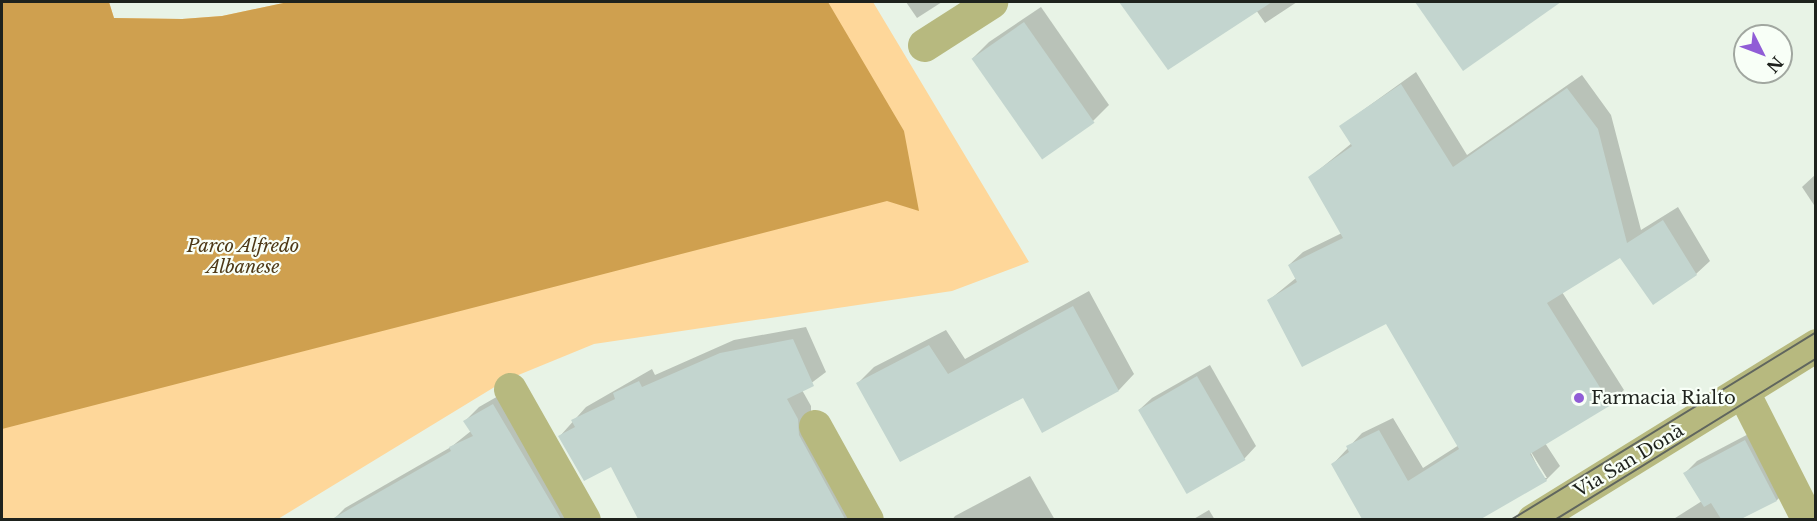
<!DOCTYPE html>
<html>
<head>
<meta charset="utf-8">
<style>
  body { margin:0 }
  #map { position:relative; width:1817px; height:521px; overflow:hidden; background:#e8f3e6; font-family:"Libre Baskerville",serif }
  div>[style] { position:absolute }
  .green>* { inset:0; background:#fed79a }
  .forest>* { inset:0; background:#cfa04f }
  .shadow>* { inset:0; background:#0003 }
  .building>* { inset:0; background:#c3d5cf; transform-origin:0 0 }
  .minor>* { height:33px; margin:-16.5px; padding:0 16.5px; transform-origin:16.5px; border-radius:16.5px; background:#b7b97f }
  .tertiary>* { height:33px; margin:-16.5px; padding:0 16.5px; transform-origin:16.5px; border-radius:16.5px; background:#b7b97f }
  .tram>* { height:1.5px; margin:-0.75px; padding:0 0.75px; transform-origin:0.75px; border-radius:0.75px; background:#60665e }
  .dots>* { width:16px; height:16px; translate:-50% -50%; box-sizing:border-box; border:3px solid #f8fff7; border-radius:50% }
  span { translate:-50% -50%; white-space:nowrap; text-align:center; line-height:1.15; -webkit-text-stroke:4.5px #f8fff7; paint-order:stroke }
  .park-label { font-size:18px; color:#4e3917; font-style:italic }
  .poi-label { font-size:18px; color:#1e221d }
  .left { translate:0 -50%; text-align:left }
  .street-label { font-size:18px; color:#1e221d }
  .frame { position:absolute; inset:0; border:3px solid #1e221d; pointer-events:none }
  .north { position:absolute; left:1733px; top:24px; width:60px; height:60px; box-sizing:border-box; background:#f8fff7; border:2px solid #a1a7a0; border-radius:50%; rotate:132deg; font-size:16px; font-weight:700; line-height:24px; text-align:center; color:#1e221d }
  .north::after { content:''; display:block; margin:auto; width:21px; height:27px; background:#905dd6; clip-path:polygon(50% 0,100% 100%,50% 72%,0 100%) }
</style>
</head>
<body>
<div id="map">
  <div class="green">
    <i style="clip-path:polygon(2px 2px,109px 2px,114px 18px,182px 19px,222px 16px,288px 2px,873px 2px,1029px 262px,952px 291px,594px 344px,506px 380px,278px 519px,2px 519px)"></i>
  </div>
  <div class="forest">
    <i style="clip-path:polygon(2px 2px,109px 2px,114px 18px,182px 19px,222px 16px,288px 2px,828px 2px,904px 131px,919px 211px,887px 201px,2px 429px)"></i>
  </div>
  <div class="shadow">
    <i style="clip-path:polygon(906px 2px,942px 2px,917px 18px)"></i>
    <i style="clip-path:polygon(1121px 2px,1297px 2px,1265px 23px,1256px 10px,1168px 68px)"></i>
    <i style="clip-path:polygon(1420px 2px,1552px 2px,1538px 16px)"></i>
    <i style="clip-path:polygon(1041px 7px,1109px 105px,1093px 121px,973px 58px,989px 42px)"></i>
    <i style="clip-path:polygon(evenodd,1416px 72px,1467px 155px,1582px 75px,1611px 115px,1641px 230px,1678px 207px,1710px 261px,1696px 274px,1620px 256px,1562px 292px,1624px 390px,1610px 403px,1545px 443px,1560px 466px,1546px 480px,1488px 513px,1485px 508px,1466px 520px,1364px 520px,1333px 464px,1362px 433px,1393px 418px,1423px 468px,1459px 445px,1387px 322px,1269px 300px,1296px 278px,1289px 265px,1303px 252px,1342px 233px,1310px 177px,1352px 143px,1341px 126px,1416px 72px,1528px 447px,1547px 478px,1543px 478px,1528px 447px)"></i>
    <i style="clip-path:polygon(1816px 174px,1816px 208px,1802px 187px)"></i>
    <i style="clip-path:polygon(1089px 291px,1134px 374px,1119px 390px,1023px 396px,858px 383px,874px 367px,946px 330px,965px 359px)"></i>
    <i style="clip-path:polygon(806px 327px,826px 372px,802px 390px,811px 406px,811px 421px,868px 520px,640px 520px,612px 465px,560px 436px,586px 407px,652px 369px,655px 375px,734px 340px)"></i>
    <i style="clip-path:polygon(1210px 365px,1256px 446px,1244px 459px,1139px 410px,1152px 398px)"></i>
    <i style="clip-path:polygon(507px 391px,582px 520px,333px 520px,345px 508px,451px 447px,471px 431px,465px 421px,479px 407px)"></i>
    <i style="clip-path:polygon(1758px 429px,1789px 488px,1777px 500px,1738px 520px,1672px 520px,1702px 501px,1685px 473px,1697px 461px)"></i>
    <i style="clip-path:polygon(1030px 476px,1055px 520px,952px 520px,955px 516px)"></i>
    <i style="clip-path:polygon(1209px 510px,1215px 520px,1192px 520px)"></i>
  </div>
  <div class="building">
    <i style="clip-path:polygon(1119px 2px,1272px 2px,1168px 70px)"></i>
    <i style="clip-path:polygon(1415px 2px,1561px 2px,1463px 71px)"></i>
    <i style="left:1024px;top:22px;width:123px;height:64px;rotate:55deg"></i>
    <i style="clip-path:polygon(1401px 84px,1453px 167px,1567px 88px,1598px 129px,1627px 243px,1663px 220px,1697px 275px,1653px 305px,1620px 258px,1547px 303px,1611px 405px,1530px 454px,1547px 481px,1481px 519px,1362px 519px,1331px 464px,1349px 452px,1346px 446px,1379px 430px,1408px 481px,1459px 449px,1386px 324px,1302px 367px,1267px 300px,1297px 282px,1288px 265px,1343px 238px,1308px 177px,1352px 146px,1339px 126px)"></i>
    <i style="clip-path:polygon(1073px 306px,1119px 391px,1042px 433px,1023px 398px,900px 462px,856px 383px,929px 345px,948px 374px)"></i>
    <i style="clip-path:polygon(793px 339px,814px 386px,787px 399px,798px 419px,799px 435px,845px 519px,638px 519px,611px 467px,584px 481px,558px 436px,575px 427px,571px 420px,615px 399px,613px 393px,639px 381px,642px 387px,720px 353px)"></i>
    <i style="left:1197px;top:376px;width:97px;height:68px;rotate:60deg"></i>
    <i style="clip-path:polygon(493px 404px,561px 519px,332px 519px,451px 451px,449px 447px,473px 436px,463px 421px)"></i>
    <i style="clip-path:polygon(1745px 440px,1777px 501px,1741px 519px,1721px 519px,1711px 503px,1704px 507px,1683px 473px)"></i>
  </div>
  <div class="minor">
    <i style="left:924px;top:45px;width:80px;rotate:-32.7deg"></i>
    <i style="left:510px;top:389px;width:150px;rotate:60.5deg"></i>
    <i style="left:1743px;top:392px;width:144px;rotate:63.1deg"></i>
    <i style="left:815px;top:426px;width:107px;rotate:61deg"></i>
  </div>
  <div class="tertiary">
    <i style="left:1533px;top:520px;width:333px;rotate:-31.7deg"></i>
  </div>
  <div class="tram">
    <i style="left:1511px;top:520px;width:358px;rotate:-31.6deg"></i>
    <i style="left:1555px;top:520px;width:307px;rotate:-31.7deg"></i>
  </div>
  <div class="dots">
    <i style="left:1579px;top:398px;background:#905dd6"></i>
  </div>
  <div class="park-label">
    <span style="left:243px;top:257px">Parco Alfredo<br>Albanese</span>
  </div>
  <div class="poi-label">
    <span class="left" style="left:1591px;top:398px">Farmacia Rialto</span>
  </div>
  <div class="street-label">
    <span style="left:1629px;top:461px;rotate:-31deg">Via San Donà</span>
  </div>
  <div class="frame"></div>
  <div class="north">N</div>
</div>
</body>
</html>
